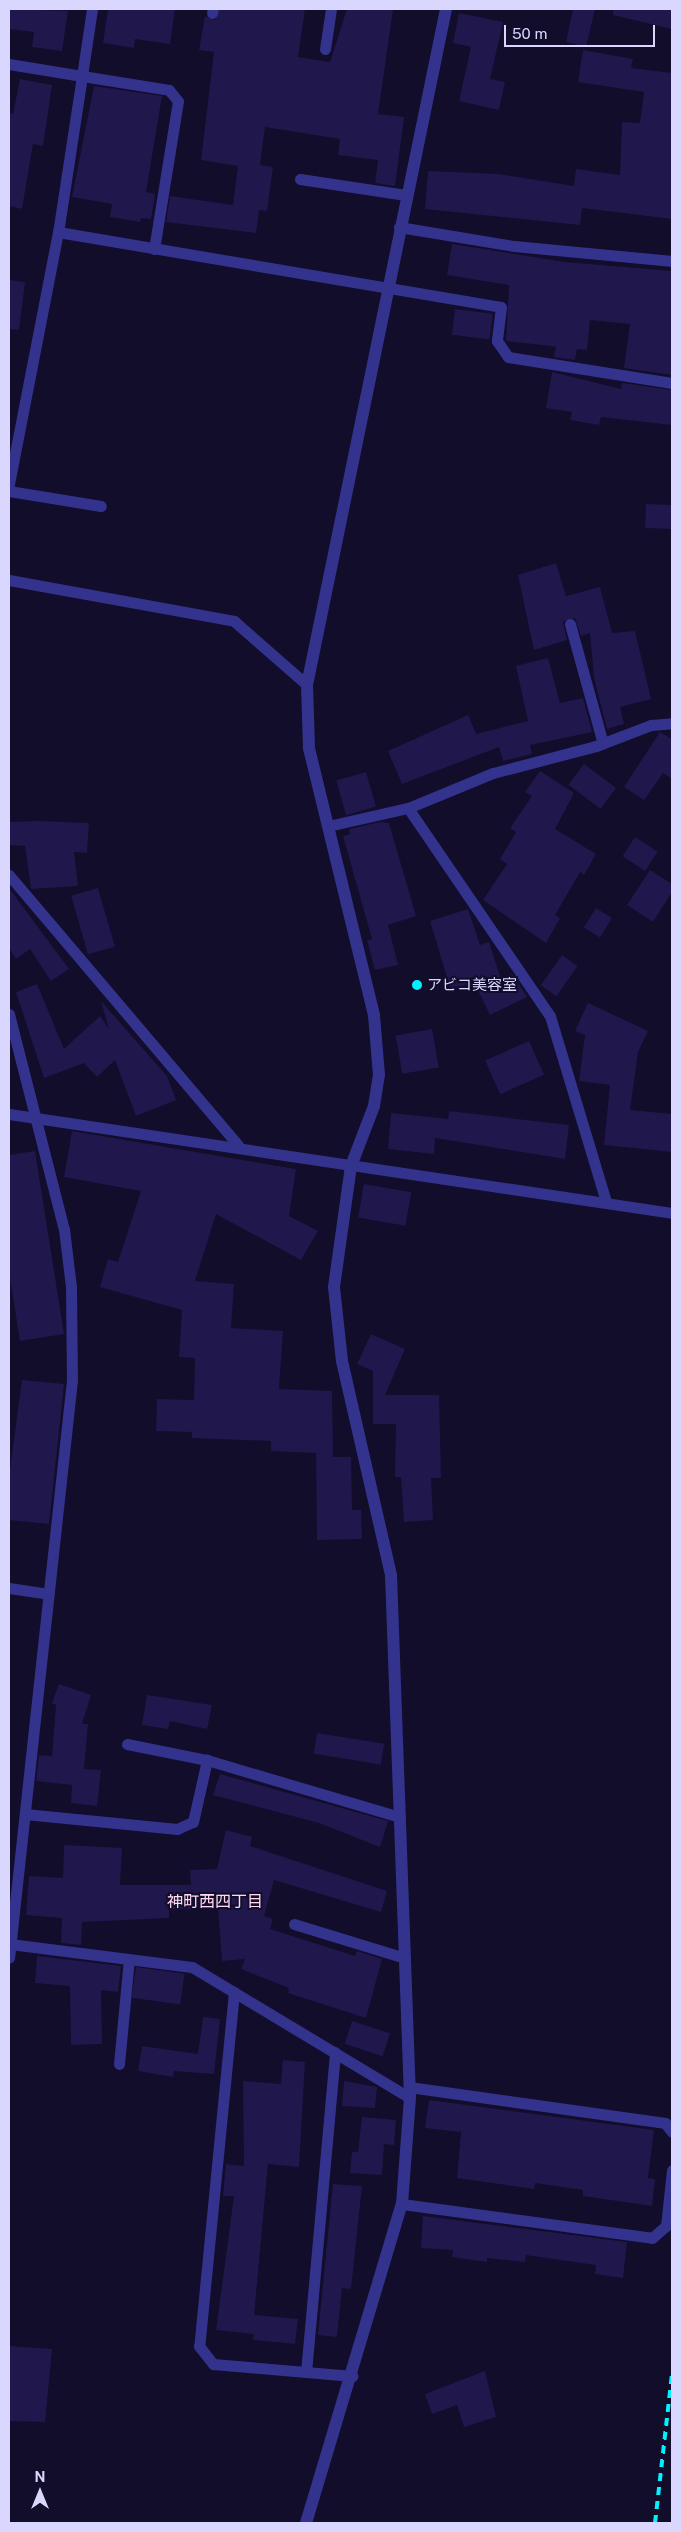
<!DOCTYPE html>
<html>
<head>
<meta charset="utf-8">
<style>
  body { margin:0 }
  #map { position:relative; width:681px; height:2532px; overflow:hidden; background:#110d2a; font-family:"Public Sans","Noto Sans JP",sans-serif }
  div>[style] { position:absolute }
  .building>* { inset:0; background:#20174d; transform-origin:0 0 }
  .service>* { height:11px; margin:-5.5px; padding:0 5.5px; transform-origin:5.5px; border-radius:5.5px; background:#33338e }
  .minor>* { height:12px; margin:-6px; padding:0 6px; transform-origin:6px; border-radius:6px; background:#33338e }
  .rail>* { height:4px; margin-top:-2px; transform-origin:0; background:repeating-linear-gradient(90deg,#03f0ff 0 8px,transparent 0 14px) }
  .dots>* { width:14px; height:14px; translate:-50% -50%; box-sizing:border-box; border:2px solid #110d2a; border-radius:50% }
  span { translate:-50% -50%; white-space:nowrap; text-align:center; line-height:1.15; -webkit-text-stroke:4px #110d2a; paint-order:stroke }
  .poi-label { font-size:15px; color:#dad7ff }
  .left { translate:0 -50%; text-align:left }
  .neighbourhood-label { font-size:16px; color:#ffd9f3 }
  .frame { position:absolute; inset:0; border:10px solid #dad7ff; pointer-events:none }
  .north { position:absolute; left:15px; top:2467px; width:50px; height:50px; -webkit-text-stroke:4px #110d2a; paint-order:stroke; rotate:0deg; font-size:14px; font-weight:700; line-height:20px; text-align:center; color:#dad7ff }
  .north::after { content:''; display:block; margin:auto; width:18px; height:22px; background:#dad7ff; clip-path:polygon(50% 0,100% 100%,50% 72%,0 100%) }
  .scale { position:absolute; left:504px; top:25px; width:151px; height:22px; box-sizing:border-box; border:2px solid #dad7ff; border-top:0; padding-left:6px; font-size:15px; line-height:18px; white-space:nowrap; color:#dad7ff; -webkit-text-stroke:4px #110d2a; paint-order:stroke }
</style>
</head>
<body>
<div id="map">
  <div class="building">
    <i style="clip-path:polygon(9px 9px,68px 11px,62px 51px,32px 47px,34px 32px,9px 29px)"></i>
    <i style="clip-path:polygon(108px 9px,175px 9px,170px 44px,135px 39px,134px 48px,103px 43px)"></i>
    <i style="clip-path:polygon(220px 9px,305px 9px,298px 57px,330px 62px,347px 9px,393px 9px,378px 114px,404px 117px,395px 186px,375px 183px,378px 160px,338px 155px,340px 139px,265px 127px,260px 165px,273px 167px,267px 211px,259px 210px,256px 233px,166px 222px,170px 196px,233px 205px,238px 166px,201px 160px,214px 52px,199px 50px,205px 16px,215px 20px)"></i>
    <i style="clip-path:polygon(573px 9px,595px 9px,586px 47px,566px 42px)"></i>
    <i style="clip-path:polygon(613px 9px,672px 9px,672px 29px,613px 15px)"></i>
    <i style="clip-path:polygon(459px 13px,503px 22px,490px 79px,505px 82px,499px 110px,459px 101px,471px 47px,453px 43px)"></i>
    <i style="clip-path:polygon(583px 50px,633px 59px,631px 68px,672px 73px,672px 219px,582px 208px,580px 225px,425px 209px,428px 171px,498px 174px,574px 186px,576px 169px,620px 175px,622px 122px,640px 123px,644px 92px,578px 82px)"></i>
    <i style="clip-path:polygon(20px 79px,52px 85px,43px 146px,33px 144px,22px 209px,9px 206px,9px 113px,13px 114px)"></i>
    <i style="clip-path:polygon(94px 86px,162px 96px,146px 192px,155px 194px,151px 219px,141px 218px,140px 222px,110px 217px,112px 204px,72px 197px)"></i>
    <i style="clip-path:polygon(452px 244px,565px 262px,672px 271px,672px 375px,624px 368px,630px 324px,590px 320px,587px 350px,577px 349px,575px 360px,554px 357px,556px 347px,551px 346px,506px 341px,509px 285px,447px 275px)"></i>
    <i style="clip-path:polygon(9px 280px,25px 282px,19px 330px,9px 329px)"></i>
    <i style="left:455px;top:309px;width:38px;height:26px;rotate:7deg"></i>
    <i style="clip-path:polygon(552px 372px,621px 389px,622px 383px,672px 390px,672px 425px,601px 417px,599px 425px,570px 420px,572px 412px,546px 408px)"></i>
    <i style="left:646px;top:504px;width:26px;height:24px;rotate:2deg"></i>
    <i style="clip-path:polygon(556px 563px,566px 596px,600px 587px,612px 633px,635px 631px,651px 699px,620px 707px,624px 724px,607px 729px,594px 678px,590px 633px,581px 636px,575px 618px,563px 622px,567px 640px,534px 650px,518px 575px)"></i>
    <i style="clip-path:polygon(548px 658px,560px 703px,583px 698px,592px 732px,530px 745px,532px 754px,503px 761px,499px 747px,402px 784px,388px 751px,468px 715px,476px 734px,528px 721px,516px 666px)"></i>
    <i style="clip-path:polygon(660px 732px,672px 739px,672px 779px,663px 773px,644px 800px,624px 787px)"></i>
    <i style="left:584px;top:764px;width:40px;height:26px;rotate:37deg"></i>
    <i style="clip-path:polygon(540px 771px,574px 793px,555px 829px,596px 854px,584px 875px,580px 872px,555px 915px,560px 918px,546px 943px,483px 900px,507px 864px,500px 859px,516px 832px,510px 828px,532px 796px,525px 792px)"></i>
    <i style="left:366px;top:772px;width:36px;height:31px;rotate:74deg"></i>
    <i style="clip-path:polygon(39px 821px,89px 823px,87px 853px,74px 852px,78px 886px,31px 889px,25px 846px,9px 845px,9px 822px)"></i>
    <i style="clip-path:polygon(380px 822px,389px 823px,416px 916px,388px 925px,398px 965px,375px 970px,367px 940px,372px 939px,343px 836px,350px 834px,349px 829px)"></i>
    <i style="left:635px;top:837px;width:27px;height:23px;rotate:33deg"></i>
    <i style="clip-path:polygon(650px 870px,672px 884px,672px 892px,653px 922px,627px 905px)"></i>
    <i style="clip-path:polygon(9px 888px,69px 969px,51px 981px,30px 949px,16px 959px,9px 948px)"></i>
    <i style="left:98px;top:888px;width:61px;height:28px;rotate:74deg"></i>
    <i style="left:596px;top:908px;width:19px;height:23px;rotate:32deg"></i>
    <i style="clip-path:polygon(468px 909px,480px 945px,489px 942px,501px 979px,512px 974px,527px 997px,490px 1015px,474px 982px,451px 990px,430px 921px)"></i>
    <i style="left:562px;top:955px;width:19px;height:37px;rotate:35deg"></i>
    <i style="clip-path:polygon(37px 984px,64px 1049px,100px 1016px,109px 1029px,101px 1001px,167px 1076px,176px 1100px,136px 1116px,115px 1060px,97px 1077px,84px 1063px,44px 1078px,16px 992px)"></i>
    <i style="clip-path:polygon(588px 1003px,648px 1031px,638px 1052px,630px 1110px,672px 1114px,672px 1152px,604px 1145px,610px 1085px,579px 1081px,585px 1035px,575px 1031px)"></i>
    <i style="left:432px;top:1029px;width:39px;height:37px;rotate:80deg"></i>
    <i style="left:529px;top:1041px;width:37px;height:48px;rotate:66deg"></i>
    <i style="clip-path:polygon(449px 1111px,569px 1125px,565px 1159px,435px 1138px,434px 1154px,388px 1149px,391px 1113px,448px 1119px)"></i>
    <i style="clip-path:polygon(72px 1131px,296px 1169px,289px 1216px,318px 1231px,301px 1260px,216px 1214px,195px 1281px,234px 1284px,231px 1328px,283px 1331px,279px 1389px,332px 1391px,333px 1457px,351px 1457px,352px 1510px,361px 1510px,362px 1539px,317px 1540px,316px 1453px,271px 1451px,271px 1441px,192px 1438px,192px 1432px,156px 1431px,157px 1399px,194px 1400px,195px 1358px,179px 1357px,182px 1310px,100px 1287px,108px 1259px,118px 1262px,141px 1191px,64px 1177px)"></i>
    <i style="clip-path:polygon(35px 1151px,64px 1334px,20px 1341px,9px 1272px,9px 1155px)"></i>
    <i style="left:364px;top:1184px;width:48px;height:34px;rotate:10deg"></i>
    <i style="clip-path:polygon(371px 1334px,405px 1349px,385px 1395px,439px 1395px,441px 1478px,431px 1478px,433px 1520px,404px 1522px,401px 1477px,395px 1477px,396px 1424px,373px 1424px,373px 1371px,357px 1364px)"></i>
    <i style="clip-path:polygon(22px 1380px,64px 1384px,49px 1524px,9px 1520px,9px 1477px)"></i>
    <i style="clip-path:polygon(59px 1684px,91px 1695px,82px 1724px,88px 1724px,84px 1769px,101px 1770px,97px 1806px,71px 1803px,72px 1785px,36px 1781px,39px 1755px,52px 1756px,56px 1705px,52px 1703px)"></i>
    <i style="clip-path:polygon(147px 1695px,212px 1705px,207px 1729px,170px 1721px,168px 1729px,142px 1725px)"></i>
    <i style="left:317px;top:1733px;width:68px;height:21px;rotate:9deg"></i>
    <i style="clip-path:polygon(220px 1774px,388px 1821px,380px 1847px,319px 1823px,213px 1795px)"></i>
    <i style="clip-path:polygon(226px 1830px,252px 1837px,250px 1846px,387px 1891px,381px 1912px,274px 1880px,264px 1916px,273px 1919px,270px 1929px,355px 1956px,357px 1951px,382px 1959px,366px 2018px,288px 1993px,289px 1988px,241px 1969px,245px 1959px,222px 1961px,218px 1908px,169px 1910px,169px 1918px,82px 1922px,81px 1945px,61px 1943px,62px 1918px,26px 1915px,29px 1876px,63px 1878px,64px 1845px,122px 1848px,120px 1885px,191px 1885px,190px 1870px,217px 1869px)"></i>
    <i style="clip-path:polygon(37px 1956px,121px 1966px,118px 1992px,101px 1990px,102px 2044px,71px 2045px,70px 1986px,35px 1983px)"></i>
    <i style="left:136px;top:1967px;width:49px;height:31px;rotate:8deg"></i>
    <i style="clip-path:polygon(203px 2017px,220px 2019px,214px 2074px,174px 2071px,173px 2077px,138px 2071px,142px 2046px,198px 2054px)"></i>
    <i style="left:352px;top:2021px;width:40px;height:24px;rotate:18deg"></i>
    <i style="clip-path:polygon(283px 2060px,305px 2062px,299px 2167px,268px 2164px,254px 2315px,298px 2319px,295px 2344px,253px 2340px,254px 2334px,216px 2330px,234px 2196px,223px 2196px,226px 2164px,244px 2166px,243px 2081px,281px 2084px)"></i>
    <i style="clip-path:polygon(344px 2081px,377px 2087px,375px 2108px,342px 2106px)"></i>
    <i style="clip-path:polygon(429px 2100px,654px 2130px,648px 2178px,655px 2179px,652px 2206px,583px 2196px,583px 2190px,535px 2183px,534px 2189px,457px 2178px,461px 2132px,425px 2128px)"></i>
    <i style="clip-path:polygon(362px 2117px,396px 2120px,394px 2145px,384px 2144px,382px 2175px,350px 2173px,352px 2152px,358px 2152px)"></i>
    <i style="clip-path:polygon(333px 2184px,362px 2186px,351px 2289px,342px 2288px,337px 2337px,318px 2335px)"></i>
    <i style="clip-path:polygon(423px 2216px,627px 2242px,623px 2278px,595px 2274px,596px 2265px,526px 2255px,525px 2262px,487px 2258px,487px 2262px,452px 2257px,453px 2250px,421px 2248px)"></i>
    <i style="clip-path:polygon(9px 2346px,52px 2349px,45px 2422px,9px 2421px)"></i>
    <i style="clip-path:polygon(485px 2371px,496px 2417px,464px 2427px,457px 2405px,432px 2414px,425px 2394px)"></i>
  </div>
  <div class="service">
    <i style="left:92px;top:9px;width:68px;rotate:98.5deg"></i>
    <i style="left:82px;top:76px;width:88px;rotate:9.1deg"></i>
    <i style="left:169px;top:90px;width:14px;rotate:51deg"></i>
    <i style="left:178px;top:101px;width:150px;rotate:99.2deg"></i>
    <i style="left:212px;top:13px;width:4px;rotate:-76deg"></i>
    <i style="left:325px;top:49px;width:40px;rotate:-81.5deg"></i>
    <i style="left:9px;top:64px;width:74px;rotate:9.3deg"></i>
    <i style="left:82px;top:76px;width:158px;rotate:98.7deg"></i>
    <i style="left:58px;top:232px;width:258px;rotate:101deg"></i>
    <i style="left:300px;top:179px;width:107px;rotate:8.6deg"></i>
    <i style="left:399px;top:227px;width:117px;rotate:9.4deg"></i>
    <i style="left:514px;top:246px;width:159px;rotate:5.4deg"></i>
    <i style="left:58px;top:232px;width:449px;rotate:9.6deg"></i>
    <i style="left:501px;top:307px;width:34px;rotate:97deg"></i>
    <i style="left:497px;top:341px;width:19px;rotate:55deg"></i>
    <i style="left:508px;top:357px;width:166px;rotate:9deg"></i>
    <i style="left:9px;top:491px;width:93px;rotate:9.3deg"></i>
    <i style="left:9px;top:580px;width:229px;rotate:10.3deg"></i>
    <i style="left:234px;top:621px;width:97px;rotate:41.2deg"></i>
    <i style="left:570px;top:624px;width:124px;rotate:74.6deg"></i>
    <i style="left:408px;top:808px;width:252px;rotate:55.7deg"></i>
    <i style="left:550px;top:1016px;width:194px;rotate:73.2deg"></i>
    <i style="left:328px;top:826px;width:82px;rotate:-12.7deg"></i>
    <i style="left:408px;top:808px;width:92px;rotate:-22.4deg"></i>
    <i style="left:493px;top:773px;width:106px;rotate:-14.7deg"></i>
    <i style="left:596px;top:746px;width:59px;rotate:-20.9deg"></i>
    <i style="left:651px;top:725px;width:21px;rotate:-5deg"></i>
    <i style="left:9px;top:875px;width:354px;rotate:49.7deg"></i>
    <i style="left:9px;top:1014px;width:222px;rotate:75.7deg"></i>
    <i style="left:64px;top:1229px;width:58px;rotate:83.1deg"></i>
    <i style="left:71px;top:1287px;width:93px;rotate:89.4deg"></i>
    <i style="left:72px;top:1380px;width:581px;rotate:96.22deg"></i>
    <i style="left:9px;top:1114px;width:670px;rotate:8.49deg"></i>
    <i style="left:9px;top:1588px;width:40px;rotate:8.5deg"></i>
    <i style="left:127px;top:1744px;width:82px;rotate:11.3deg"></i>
    <i style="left:207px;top:1760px;width:201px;rotate:16.5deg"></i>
    <i style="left:25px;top:1814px;width:153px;rotate:5.6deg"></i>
    <i style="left:177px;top:1829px;width:17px;rotate:-24deg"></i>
    <i style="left:193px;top:1822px;width:64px;rotate:-77.3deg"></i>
    <i style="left:294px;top:1924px;width:116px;rotate:17deg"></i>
    <i style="left:10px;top:1944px;width:183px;rotate:7.2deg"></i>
    <i style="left:192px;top:1967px;width:254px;rotate:31deg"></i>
    <i style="left:234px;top:1992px;width:356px;rotate:95.6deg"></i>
    <i style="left:199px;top:2346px;width:23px;rotate:52deg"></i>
    <i style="left:213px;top:2364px;width:140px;rotate:4.9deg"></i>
    <i style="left:119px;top:2064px;width:105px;rotate:-84.6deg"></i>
    <i style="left:409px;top:2087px;width:259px;rotate:8deg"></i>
    <i style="left:665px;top:2123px;width:11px;rotate:52deg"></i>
    <i style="left:402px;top:2204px;width:252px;rotate:7.7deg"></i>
    <i style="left:652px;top:2238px;width:18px;rotate:-41deg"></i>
    <i style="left:666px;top:2226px;width:56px;rotate:-83.9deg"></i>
    <i style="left:306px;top:2372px;width:321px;rotate:-84.8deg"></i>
  </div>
  <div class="minor">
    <i style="left:306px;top:2523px;width:333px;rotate:-73.3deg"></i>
    <i style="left:402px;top:2204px;width:106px;rotate:-85.7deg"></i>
    <i style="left:410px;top:2098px;width:523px;rotate:-92.08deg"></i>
    <i style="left:391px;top:1575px;width:220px;rotate:-102.9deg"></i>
    <i style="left:342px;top:1361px;width:74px;rotate:-96.2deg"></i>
    <i style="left:334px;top:1287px;width:122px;rotate:-82deg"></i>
    <i style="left:351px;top:1166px;width:64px;rotate:-69deg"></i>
    <i style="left:374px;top:1106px;width:31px;rotate:-81deg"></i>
    <i style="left:379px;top:1075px;width:60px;rotate:-94.8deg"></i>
    <i style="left:374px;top:1015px;width:275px;rotate:-103.7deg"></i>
    <i style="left:309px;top:748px;width:63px;rotate:-91.8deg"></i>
    <i style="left:307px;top:685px;width:690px;rotate:-78.38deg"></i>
  </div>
  <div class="rail">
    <i style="left:655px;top:2523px;width:151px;rotate:-83.5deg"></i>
  </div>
  <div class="dots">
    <i style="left:417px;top:985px;background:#03f0ff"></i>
  </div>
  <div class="poi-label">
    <span class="left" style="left:427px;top:985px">アビコ美容室</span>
  </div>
  <div class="neighbourhood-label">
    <span style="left:215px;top:1902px">神町西四丁目</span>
  </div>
  <div class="frame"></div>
  <div class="north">N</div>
  <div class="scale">50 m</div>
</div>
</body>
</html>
